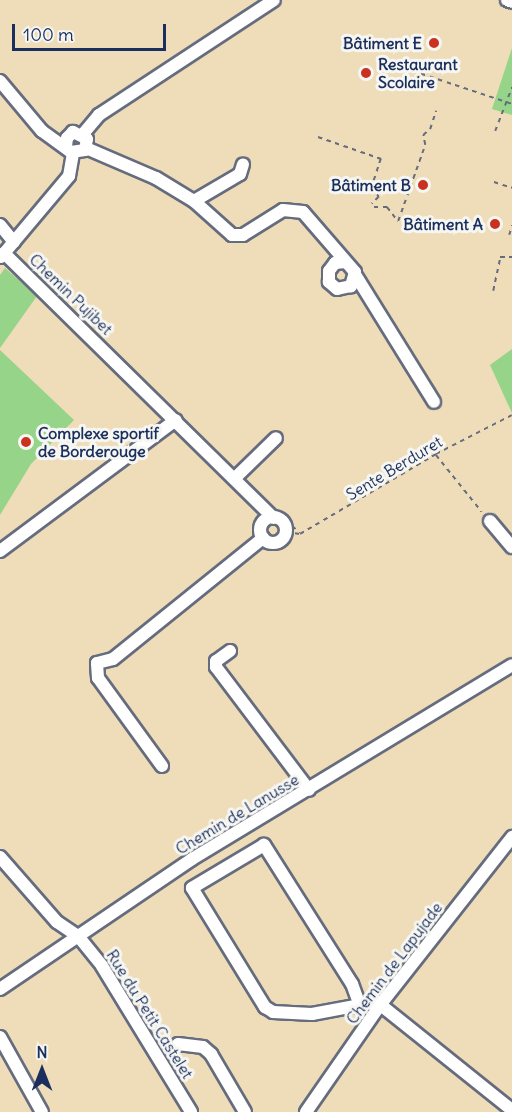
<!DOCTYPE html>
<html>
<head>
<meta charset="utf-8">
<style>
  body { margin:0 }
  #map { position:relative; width:512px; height:1112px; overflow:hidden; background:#efdcb9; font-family:Delius,sans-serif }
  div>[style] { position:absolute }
  .green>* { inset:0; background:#96d489 }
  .path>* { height:1.5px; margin-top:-0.75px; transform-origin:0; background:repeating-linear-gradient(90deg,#656c7e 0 4.5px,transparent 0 9px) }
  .roads { filter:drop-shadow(2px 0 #656c7e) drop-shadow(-2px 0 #656c7e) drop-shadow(0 2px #656c7e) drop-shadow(0 -2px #656c7e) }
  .minor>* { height:12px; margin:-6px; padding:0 6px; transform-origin:6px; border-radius:6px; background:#fff }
  .minor>.ring { margin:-6px; padding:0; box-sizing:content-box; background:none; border:12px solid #fff; border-radius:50% }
  .dots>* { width:16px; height:16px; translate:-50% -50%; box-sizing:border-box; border:3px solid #f6f6f2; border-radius:50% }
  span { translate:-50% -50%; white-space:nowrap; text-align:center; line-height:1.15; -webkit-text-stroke:6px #f6f6f2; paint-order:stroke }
  .poi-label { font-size:16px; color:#1b2f5e; font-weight:700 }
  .right { translate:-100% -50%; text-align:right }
  .left { translate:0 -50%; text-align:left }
  .street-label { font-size:16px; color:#1b2f5e }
  .north { position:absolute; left:12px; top:1040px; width:60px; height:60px; -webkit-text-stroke:4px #f6f6f2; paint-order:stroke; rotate:0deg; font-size:16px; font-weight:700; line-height:24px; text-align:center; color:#1b2f5e }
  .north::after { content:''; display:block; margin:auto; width:21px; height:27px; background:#1b2f5e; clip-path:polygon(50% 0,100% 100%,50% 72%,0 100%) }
  .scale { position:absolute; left:12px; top:24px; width:154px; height:27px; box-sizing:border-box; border:3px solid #1b2f5e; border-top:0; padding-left:8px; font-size:18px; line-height:21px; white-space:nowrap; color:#1b2f5e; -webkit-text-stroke:4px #f6f6f2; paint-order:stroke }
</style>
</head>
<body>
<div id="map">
  <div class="green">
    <i style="clip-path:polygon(512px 48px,512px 115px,492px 109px)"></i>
    <i style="clip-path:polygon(5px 268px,37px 296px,0 348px,0 275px)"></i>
    <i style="clip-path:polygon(512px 349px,512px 413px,490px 365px)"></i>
    <i style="clip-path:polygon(0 350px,74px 420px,31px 464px,0 515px)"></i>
  </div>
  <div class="path">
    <i style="left:404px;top:68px;width:114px;rotate:18.4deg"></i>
    <i style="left:495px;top:131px;width:47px;rotate:-68.9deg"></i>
    <i style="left:318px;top:137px;width:67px;rotate:19.2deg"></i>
    <i style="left:381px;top:159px;width:29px;rotate:108deg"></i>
    <i style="left:372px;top:187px;width:12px;rotate:55deg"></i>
    <i style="left:379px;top:197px;width:10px;rotate:135deg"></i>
    <i style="left:494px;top:182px;width:19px;rotate:18deg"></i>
    <i style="left:374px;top:207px;width:13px"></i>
    <i style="left:387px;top:207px;width:18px;rotate:52deg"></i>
    <i style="left:398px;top:221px;width:81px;rotate:-70.4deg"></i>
    <i style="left:425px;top:145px;width:10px;rotate:-101deg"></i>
    <i style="left:423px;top:135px;width:9px;rotate:-41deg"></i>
    <i style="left:430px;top:129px;width:19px;rotate:-72deg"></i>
    <i style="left:509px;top:235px;width:10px;rotate:-73deg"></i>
    <i style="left:493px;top:291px;width:35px;rotate:-78deg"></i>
    <i style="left:500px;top:257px;width:12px"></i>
    <i style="left:436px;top:455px;width:73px;rotate:51.1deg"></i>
    <i style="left:286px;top:520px;width:19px;rotate:43deg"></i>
    <i style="left:286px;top:532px;width:14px;rotate:8deg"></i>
    <i style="left:300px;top:534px;width:158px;rotate:-30.5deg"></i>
    <i style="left:436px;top:454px;width:85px;rotate:-27.2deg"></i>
  </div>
  <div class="roads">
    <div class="minor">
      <i style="left:507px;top:0;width:5px;rotate:22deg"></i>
      <i style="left:0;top:81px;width:65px;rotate:50deg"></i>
      <i style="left:42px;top:131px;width:36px;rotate:36deg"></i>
      <i style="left:71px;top:152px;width:14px;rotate:-8deg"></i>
      <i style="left:85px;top:150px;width:11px;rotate:-80deg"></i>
      <i style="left:87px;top:139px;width:16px;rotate:-153deg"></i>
      <i style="left:73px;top:132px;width:8px;rotate:135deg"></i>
      <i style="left:67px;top:138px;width:8px;rotate:97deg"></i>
      <i style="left:83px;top:134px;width:25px;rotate:-50deg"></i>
      <i style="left:99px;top:115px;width:209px;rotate:-33.3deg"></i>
      <i style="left:86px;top:148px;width:76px;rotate:23.2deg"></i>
      <i style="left:156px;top:178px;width:44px;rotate:31.2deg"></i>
      <i style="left:194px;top:201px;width:53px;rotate:-30.4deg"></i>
      <i style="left:240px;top:174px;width:10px;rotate:-73deg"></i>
      <i style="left:194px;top:201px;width:51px;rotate:41.8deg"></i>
      <i style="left:232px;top:235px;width:11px"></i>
      <i style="left:243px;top:235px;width:47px;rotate:-32deg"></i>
      <i style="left:283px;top:210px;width:20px;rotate:6deg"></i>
      <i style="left:303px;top:212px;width:79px;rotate:49.1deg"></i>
      <i style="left:355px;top:272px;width:15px;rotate:106deg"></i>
      <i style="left:351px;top:286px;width:14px;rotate:168deg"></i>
      <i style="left:337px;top:289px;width:11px;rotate:-139deg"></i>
      <i style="left:329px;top:282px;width:11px;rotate:-90deg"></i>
      <i style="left:329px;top:271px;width:10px;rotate:-53deg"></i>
      <i style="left:335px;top:263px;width:11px;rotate:-5deg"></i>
      <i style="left:0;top:225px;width:22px;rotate:51deg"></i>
      <i style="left:4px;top:253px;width:378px;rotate:44.5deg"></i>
      <i style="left:1px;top:257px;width:106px;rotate:-50deg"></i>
      <i style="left:69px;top:176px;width:23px;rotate:-80deg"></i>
      <i style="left:356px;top:276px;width:148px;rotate:58.2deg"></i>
      <i style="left:235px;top:478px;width:57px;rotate:-44.3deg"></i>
      <i class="ring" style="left:260px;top:517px;width:14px;height:14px"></i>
      <i style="left:490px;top:521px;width:34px;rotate:50deg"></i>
      <i style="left:0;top:551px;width:219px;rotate:-36.7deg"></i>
      <i style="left:230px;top:651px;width:17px;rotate:144deg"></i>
      <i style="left:216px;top:661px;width:6px;rotate:90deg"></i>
      <i style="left:216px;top:667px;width:154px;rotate:52.9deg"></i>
      <i style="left:162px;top:766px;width:109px;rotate:-126deg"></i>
      <i style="left:98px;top:678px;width:15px;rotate:-94deg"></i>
      <i style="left:97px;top:663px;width:16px;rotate:-14deg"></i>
      <i style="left:113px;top:659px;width:193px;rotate:-38.9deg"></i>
      <i style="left:0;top:857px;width:86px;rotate:48.8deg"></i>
      <i style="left:57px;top:922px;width:25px;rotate:34deg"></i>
      <i style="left:78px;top:936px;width:38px;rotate:51deg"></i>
      <i style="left:102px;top:966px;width:171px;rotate:58.6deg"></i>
      <i style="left:0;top:989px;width:232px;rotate:-34.1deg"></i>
      <i style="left:192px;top:859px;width:374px;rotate:-31.2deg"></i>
      <i style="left:359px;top:1003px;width:20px;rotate:-110deg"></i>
      <i style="left:352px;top:984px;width:165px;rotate:-122.3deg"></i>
      <i style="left:264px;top:845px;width:84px;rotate:149.2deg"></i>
      <i style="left:192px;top:888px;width:140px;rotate:58.5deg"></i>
      <i style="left:265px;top:1007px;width:9px;rotate:32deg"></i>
      <i style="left:273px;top:1012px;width:39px;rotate:3deg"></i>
      <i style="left:312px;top:1014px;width:66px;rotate:-10.5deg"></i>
      <i style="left:377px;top:1002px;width:173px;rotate:38.7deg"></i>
      <i style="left:0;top:1037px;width:86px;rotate:60.8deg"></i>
      <i style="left:178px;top:1044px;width:25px;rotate:7deg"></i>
      <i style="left:203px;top:1047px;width:11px;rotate:41deg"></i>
      <i style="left:211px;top:1054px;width:67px;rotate:59.6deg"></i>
      <i style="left:306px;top:1112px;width:130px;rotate:-55.3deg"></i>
      <i style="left:380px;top:1005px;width:214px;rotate:-51.8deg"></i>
    </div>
  </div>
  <div class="dots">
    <i style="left:434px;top:43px;background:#c8321e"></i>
    <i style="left:366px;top:73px;background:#c8321e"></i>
    <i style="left:423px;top:185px;background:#c8321e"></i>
    <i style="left:495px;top:224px;background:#c8321e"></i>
    <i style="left:26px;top:442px;background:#c8321e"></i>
  </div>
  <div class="poi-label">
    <span class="right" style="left:422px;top:43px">Bâtiment E</span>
    <span class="left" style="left:378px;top:73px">Restaurant<br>Scolaire</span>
    <span class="right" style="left:411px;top:185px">Bâtiment B</span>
    <span class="right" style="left:483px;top:224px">Bâtiment A</span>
    <span class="left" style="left:38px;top:442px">Complexe sportif<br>de Borderouge</span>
  </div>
  <div class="street-label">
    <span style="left:71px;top:294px;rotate:44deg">Chemin Pujibet</span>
    <span style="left:394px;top:468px;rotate:-31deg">Sente Berduret</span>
    <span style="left:237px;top:814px;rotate:-31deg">Chemin de Lanusse</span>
    <span style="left:394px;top:963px;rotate:-53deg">Chemin de Lapujade</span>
    <span style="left:150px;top:1014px;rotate:58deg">Rue du Petit Castelet</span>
  </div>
  <div class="north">N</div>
  <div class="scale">100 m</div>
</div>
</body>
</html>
